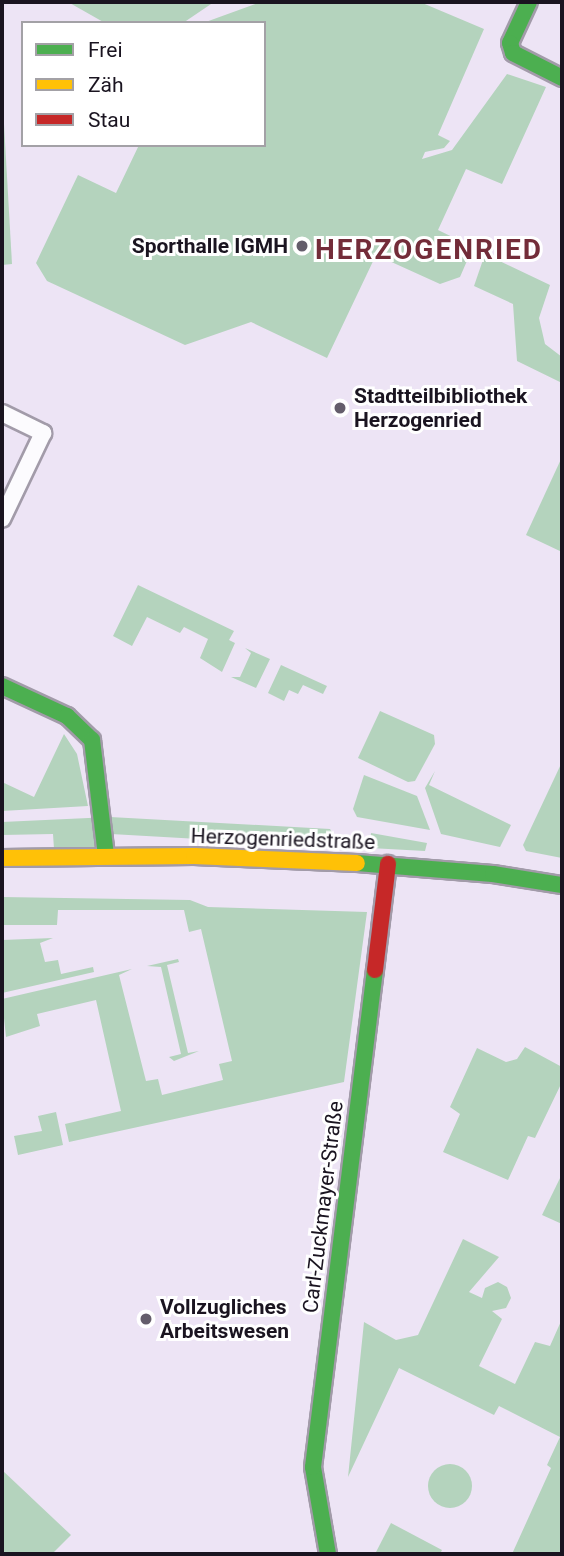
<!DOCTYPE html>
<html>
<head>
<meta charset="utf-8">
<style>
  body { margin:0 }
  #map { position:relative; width:564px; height:1556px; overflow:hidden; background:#ede4f5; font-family:Roboto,sans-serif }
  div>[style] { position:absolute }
  .green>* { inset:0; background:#b4d3bd }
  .round { border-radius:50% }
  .roads { filter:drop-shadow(2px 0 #a29ba9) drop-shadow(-2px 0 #a29ba9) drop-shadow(0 2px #a29ba9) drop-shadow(0 -2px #a29ba9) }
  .street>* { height:16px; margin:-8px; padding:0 8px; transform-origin:8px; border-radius:8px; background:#fcfbfe }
  .fast>* { height:16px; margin:-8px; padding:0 8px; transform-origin:8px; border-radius:8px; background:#4caf50 }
  .slow>* { height:16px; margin:-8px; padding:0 8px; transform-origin:8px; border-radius:8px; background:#ffc107 }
  .jam>* { height:16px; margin:-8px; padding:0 8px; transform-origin:8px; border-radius:8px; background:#c62828 }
  .dots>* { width:19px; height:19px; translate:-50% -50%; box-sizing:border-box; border:4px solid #fff; border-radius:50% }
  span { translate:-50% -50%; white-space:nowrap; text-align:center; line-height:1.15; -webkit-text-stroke:6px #fff; paint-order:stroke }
  .poi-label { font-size:21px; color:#1a1420; font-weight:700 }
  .right { translate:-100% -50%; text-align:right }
  .left { translate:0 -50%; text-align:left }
  .street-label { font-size:21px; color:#1a1420 }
  .district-label { font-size:28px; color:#732c39; font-weight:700; letter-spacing:2px }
  .frame { position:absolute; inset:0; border:4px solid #1a1420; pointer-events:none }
  .legend { position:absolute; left:21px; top:21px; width:245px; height:126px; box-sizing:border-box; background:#fff; border:2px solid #a3a1a6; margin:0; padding:9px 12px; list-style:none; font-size:21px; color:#1a1420 }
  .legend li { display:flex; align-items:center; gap:14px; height:35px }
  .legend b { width:35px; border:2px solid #a3a1a6 }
</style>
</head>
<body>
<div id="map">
  <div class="green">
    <i style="clip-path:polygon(68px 2px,214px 2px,183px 23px,105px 23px)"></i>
    <i style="clip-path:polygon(261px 2px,420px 2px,484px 29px,438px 135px,434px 133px,450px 141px,444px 148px,425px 152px,422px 159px,452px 150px,507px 74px,546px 87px,502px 184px,466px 169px,438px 230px,473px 247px,460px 277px,440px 284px,376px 255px,327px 358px,251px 322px,185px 345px,47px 281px,36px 263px,78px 175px,116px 193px,139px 145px,264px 145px,264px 23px,203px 23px)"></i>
    <i style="clip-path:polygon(2px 89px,12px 264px,2px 265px)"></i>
    <i style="clip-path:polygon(485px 254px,550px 285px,539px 318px,545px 344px,562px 357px,562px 383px,517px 361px,513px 304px,474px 286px)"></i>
    <i style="clip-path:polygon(562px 457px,562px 552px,526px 535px)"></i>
    <i style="clip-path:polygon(138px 585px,234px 631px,229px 640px,235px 643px,222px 672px,200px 658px,208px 639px,184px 627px,180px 633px,147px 617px,132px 646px,113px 636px)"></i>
    <i style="clip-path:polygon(245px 648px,270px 659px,256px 688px,231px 677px,240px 677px,251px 653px)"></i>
    <i style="clip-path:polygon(281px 665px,327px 686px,323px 694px,303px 685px,298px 694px,289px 690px,284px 701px,268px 693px)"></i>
    <i style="clip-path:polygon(380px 711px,434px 735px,435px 744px,415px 781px,408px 782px,358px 758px)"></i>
    <i style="clip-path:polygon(64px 734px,77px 754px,88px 806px,2px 811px,2px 782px,34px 797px)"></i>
    <i style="clip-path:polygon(562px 762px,562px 858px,526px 851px,523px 845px)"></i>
    <i style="clip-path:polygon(435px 771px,429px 785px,511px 825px,500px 847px,441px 834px,425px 788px)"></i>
    <i style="clip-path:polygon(364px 775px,417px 796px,430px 830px,357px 817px,353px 809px)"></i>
    <i style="clip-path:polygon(110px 817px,330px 829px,342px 847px,111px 834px,109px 848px,54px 849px,53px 834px,2px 835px,2px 822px)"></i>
    <i style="clip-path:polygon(371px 833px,427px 843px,425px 851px,370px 848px)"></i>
    <i style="clip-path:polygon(2px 897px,190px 900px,208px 907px,367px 912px,344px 1082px,69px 1142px,65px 1124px,121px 1111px,96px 1000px,37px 1014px,40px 1026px,6px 1037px,2px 999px,132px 969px,119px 975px,146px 1081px,158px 1079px,162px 1095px,223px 1080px,219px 1064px,232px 1061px,201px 929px,189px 932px,184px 910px,58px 910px,57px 925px,2px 925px)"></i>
    <i style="clip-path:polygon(53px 938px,40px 943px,45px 962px,58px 960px,61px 974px,93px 967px,94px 972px,2px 993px,2px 940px)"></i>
    <i style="clip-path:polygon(178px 959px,179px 962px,167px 965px,188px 1053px,199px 1051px,174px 1061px,169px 1057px,181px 1054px,161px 967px,147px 966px)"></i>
    <i style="clip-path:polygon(525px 1047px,562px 1067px,562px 1082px,535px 1138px,528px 1136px,508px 1180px,443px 1152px,460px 1114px,450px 1107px,477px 1048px,506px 1062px,517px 1059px)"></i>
    <i style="clip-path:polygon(56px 1112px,63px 1145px,18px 1155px,14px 1136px,42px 1131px,38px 1116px)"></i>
    <i style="clip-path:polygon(562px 1174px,562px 1224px,542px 1215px)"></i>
    <i style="clip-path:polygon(463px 1239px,499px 1257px,469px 1292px,482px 1298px,485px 1288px,498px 1282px,507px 1287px,511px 1298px,506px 1308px,492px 1311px,502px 1319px,479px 1366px,515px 1384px,535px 1342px,550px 1346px,562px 1319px,562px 1554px,512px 1554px,551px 1468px,547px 1465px,560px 1437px,499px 1406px,494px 1415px,399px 1368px,348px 1477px,364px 1322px,396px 1340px,418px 1335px)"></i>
    <i class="round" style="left:428px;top:1464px;width:44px;height:44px"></i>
    <i style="clip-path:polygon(2px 1470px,71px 1535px,52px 1554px,2px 1554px)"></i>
    <i style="clip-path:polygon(391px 1523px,442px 1550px,440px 1554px,375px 1554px)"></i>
  </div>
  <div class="roads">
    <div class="street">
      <i style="left:2px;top:413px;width:46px;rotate:26deg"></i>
      <i style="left:43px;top:433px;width:95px;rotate:115.5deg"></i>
    </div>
    <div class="fast">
      <i style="left:529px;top:2px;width:45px;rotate:114.9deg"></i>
      <i style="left:510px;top:43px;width:10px;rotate:73deg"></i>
      <i style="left:513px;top:53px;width:55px;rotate:27deg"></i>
      <i style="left:2px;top:686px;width:72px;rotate:24.8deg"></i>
      <i style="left:67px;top:716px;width:35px;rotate:44deg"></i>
      <i style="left:92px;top:740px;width:117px;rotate:83.1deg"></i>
      <i style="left:357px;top:863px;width:136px;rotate:4.6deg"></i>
      <i style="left:493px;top:874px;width:70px;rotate:9.1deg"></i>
      <i style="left:328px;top:1554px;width:88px;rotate:-99.8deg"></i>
      <i style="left:313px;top:1467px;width:501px;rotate:-82.89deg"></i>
    </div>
    <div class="slow">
      <i style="left:2px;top:858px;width:192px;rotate:-0.6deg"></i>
      <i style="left:194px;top:856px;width:163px;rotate:2.5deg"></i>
    </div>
    <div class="jam">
      <i style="left:375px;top:970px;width:107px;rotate:-83deg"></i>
    </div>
  </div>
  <div class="dots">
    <i style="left:302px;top:246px;background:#645d6b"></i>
    <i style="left:340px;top:408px;background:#645d6b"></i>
    <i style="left:146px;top:1319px;background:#645d6b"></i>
  </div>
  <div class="poi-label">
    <span class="right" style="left:288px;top:246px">Sporthalle IGMH</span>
    <span class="left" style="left:354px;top:408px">Stadtteilbibliothek<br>Herzogenried</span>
    <span class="left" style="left:160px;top:1319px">Vollzugliches<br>Arbeitswesen</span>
  </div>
  <div class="street-label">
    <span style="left:283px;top:839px;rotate:2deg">Herzogenriedstraße</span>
    <span style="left:323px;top:1207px;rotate:-83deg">Carl-Zuckmayer-Straße</span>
  </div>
  <div class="district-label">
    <span style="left:429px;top:250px">HERZOGENRIED</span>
  </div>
  <div class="frame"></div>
  <ul class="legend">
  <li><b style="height:9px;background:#4caf50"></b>Frei</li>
  <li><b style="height:9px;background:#ffc107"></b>Zäh</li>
  <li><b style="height:9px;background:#c62828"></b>Stau</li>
  </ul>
</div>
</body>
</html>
